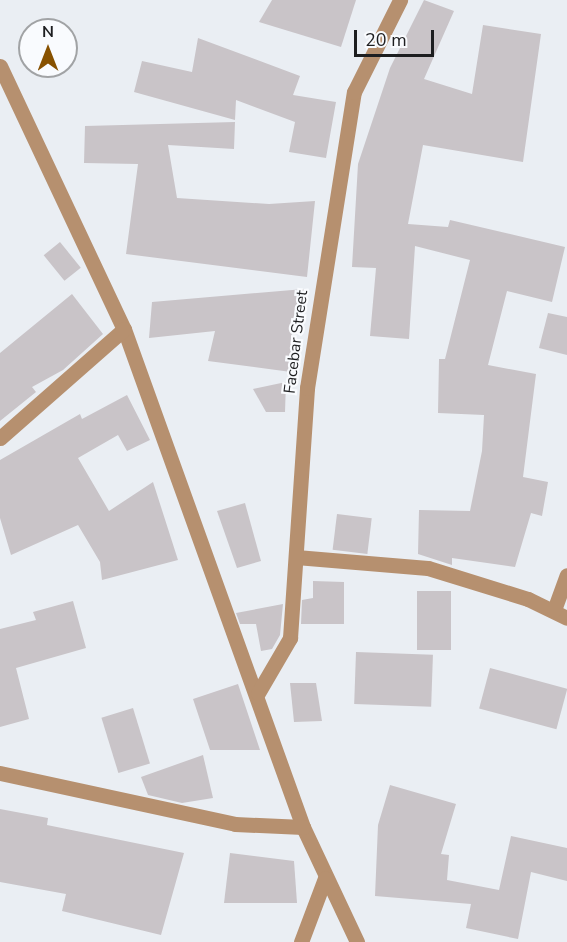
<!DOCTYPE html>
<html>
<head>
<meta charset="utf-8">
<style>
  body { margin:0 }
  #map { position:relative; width:567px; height:942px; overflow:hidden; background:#eaeef3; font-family:"Nunito Sans",sans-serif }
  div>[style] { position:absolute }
  .building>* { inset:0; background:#c9c4c8; transform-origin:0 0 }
  .street>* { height:15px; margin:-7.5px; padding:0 7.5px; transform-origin:7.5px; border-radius:7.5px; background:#b6906f }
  span { translate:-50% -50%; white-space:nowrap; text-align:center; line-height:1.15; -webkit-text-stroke:4.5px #f9fbfe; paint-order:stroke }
  .street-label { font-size:16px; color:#1d1e20 }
  .north { position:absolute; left:18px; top:18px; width:60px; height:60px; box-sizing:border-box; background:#f9fbfe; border:2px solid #a1a3a5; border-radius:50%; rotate:0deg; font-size:16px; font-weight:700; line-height:24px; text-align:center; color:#1d1e20 }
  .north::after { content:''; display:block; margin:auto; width:21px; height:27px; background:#875100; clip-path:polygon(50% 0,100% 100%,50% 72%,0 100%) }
  .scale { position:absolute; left:354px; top:30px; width:80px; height:27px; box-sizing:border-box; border:3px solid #1d1e20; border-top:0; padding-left:8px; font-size:18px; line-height:21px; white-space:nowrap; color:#1d1e20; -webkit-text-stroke:4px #f9fbfe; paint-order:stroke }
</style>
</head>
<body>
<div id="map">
  <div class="building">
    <i style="clip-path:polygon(272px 0,356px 0,341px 47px,259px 22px)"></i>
    <i style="clip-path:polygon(424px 0,454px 11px,424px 79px,472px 94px,483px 25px,541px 34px,523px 162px,423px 145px,408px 224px,448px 227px,450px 220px,565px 247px,552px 302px,507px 291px,488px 365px,536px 374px,523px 477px,548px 482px,542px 516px,531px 513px,515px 567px,452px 558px,452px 565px,418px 554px,419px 510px,470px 511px,482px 451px,484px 415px,438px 413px,439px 359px,445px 359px,470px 260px,415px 246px,409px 339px,370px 336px,376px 268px,352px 267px,358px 164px,390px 68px)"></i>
    <i style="clip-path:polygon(198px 38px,300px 76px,293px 95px,336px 102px,326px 158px,289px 152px,295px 122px,236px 100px,235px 120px,134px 92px,142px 61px,192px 72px)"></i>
    <i style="clip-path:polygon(235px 122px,234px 149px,168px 145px,177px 198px,269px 204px,315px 201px,307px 277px,126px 254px,138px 164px,84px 163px,85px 126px)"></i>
    <i style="left:60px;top:242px;width:33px;height:21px;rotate:51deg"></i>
    <i style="clip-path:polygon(304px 289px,291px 337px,291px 372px,208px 361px,215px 331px,149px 338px,152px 302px)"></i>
    <i style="clip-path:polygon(72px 294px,103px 334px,63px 370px,32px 387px,36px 392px,0 421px,0 353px)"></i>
    <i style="clip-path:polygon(548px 313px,567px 317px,567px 355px,539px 348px)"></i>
    <i style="clip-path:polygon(286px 382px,285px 412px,266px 412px,253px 389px)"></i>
    <i style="clip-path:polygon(127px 395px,150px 440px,127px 451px,118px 435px,78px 458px,109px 511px,153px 482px,178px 560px,102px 580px,100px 562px,78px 525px,11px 555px,0 518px,0 460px,80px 414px,82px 419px)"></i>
    <i style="clip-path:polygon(245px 503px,261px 561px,237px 568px,217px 511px)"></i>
    <i style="left:337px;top:514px;width:35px;height:36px;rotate:7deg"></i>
    <i style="clip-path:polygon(313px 581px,344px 582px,344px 624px,301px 624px,302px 600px,313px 598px)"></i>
    <i style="left:417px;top:591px;width:34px;height:59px"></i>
    <i style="clip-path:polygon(73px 601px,86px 648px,16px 668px,29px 719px,0 727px,0 629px,36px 620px,33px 612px)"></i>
    <i style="clip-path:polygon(283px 604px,280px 635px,272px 649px,261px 651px,256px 624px,240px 624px,236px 613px)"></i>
    <i style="left:356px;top:652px;width:77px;height:52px;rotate:2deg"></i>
    <i style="left:490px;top:668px;width:80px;height:42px;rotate:15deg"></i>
    <i style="clip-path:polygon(290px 683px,316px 683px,322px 721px,294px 722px)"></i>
    <i style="clip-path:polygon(238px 684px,260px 750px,210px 750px,193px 699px)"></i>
    <i style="left:133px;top:708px;width:58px;height:33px;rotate:73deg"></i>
    <i style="clip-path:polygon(203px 755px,213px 798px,182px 803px,148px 795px,141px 777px)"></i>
    <i style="clip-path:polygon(390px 785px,456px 804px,441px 854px,449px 855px,447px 880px,499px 890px,511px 836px,567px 848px,567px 881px,531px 872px,518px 939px,466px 928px,471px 904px,375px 896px,378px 825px)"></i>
    <i style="clip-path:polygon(0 809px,48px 818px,47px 825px,184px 853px,161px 935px,62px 911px,66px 894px,0 882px)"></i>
    <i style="clip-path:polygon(230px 853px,294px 861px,297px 903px,224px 903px)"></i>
  </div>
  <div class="street">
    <i style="left:0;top:66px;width:291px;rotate:64.8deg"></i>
    <i style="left:124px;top:329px;width:529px;rotate:70.23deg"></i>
    <i style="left:303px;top:827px;width:127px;rotate:64.8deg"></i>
    <i style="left:0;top:438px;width:165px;rotate:-41.3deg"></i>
    <i style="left:296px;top:557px;width:132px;rotate:4.8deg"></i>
    <i style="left:428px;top:568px;width:105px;rotate:17.2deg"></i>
    <i style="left:528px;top:599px;width:43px;rotate:26deg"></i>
    <i style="left:554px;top:610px;width:37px;rotate:-70deg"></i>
    <i style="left:258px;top:693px;width:64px;rotate:-59.8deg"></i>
    <i style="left:290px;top:638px;width:251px;rotate:-86.1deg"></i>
    <i style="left:307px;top:388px;width:300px;rotate:-81deg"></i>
    <i style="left:354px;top:92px;width:103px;rotate:-63.4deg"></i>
    <i style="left:0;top:773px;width:240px;rotate:12.2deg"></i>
    <i style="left:235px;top:824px;width:68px;rotate:2.5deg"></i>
    <i style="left:301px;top:942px;width:68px;rotate:-69.4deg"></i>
  </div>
  <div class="street-label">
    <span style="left:296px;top:342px;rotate:-83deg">Facebar Street</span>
  </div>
  <div class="north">N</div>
  <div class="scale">20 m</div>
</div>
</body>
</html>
